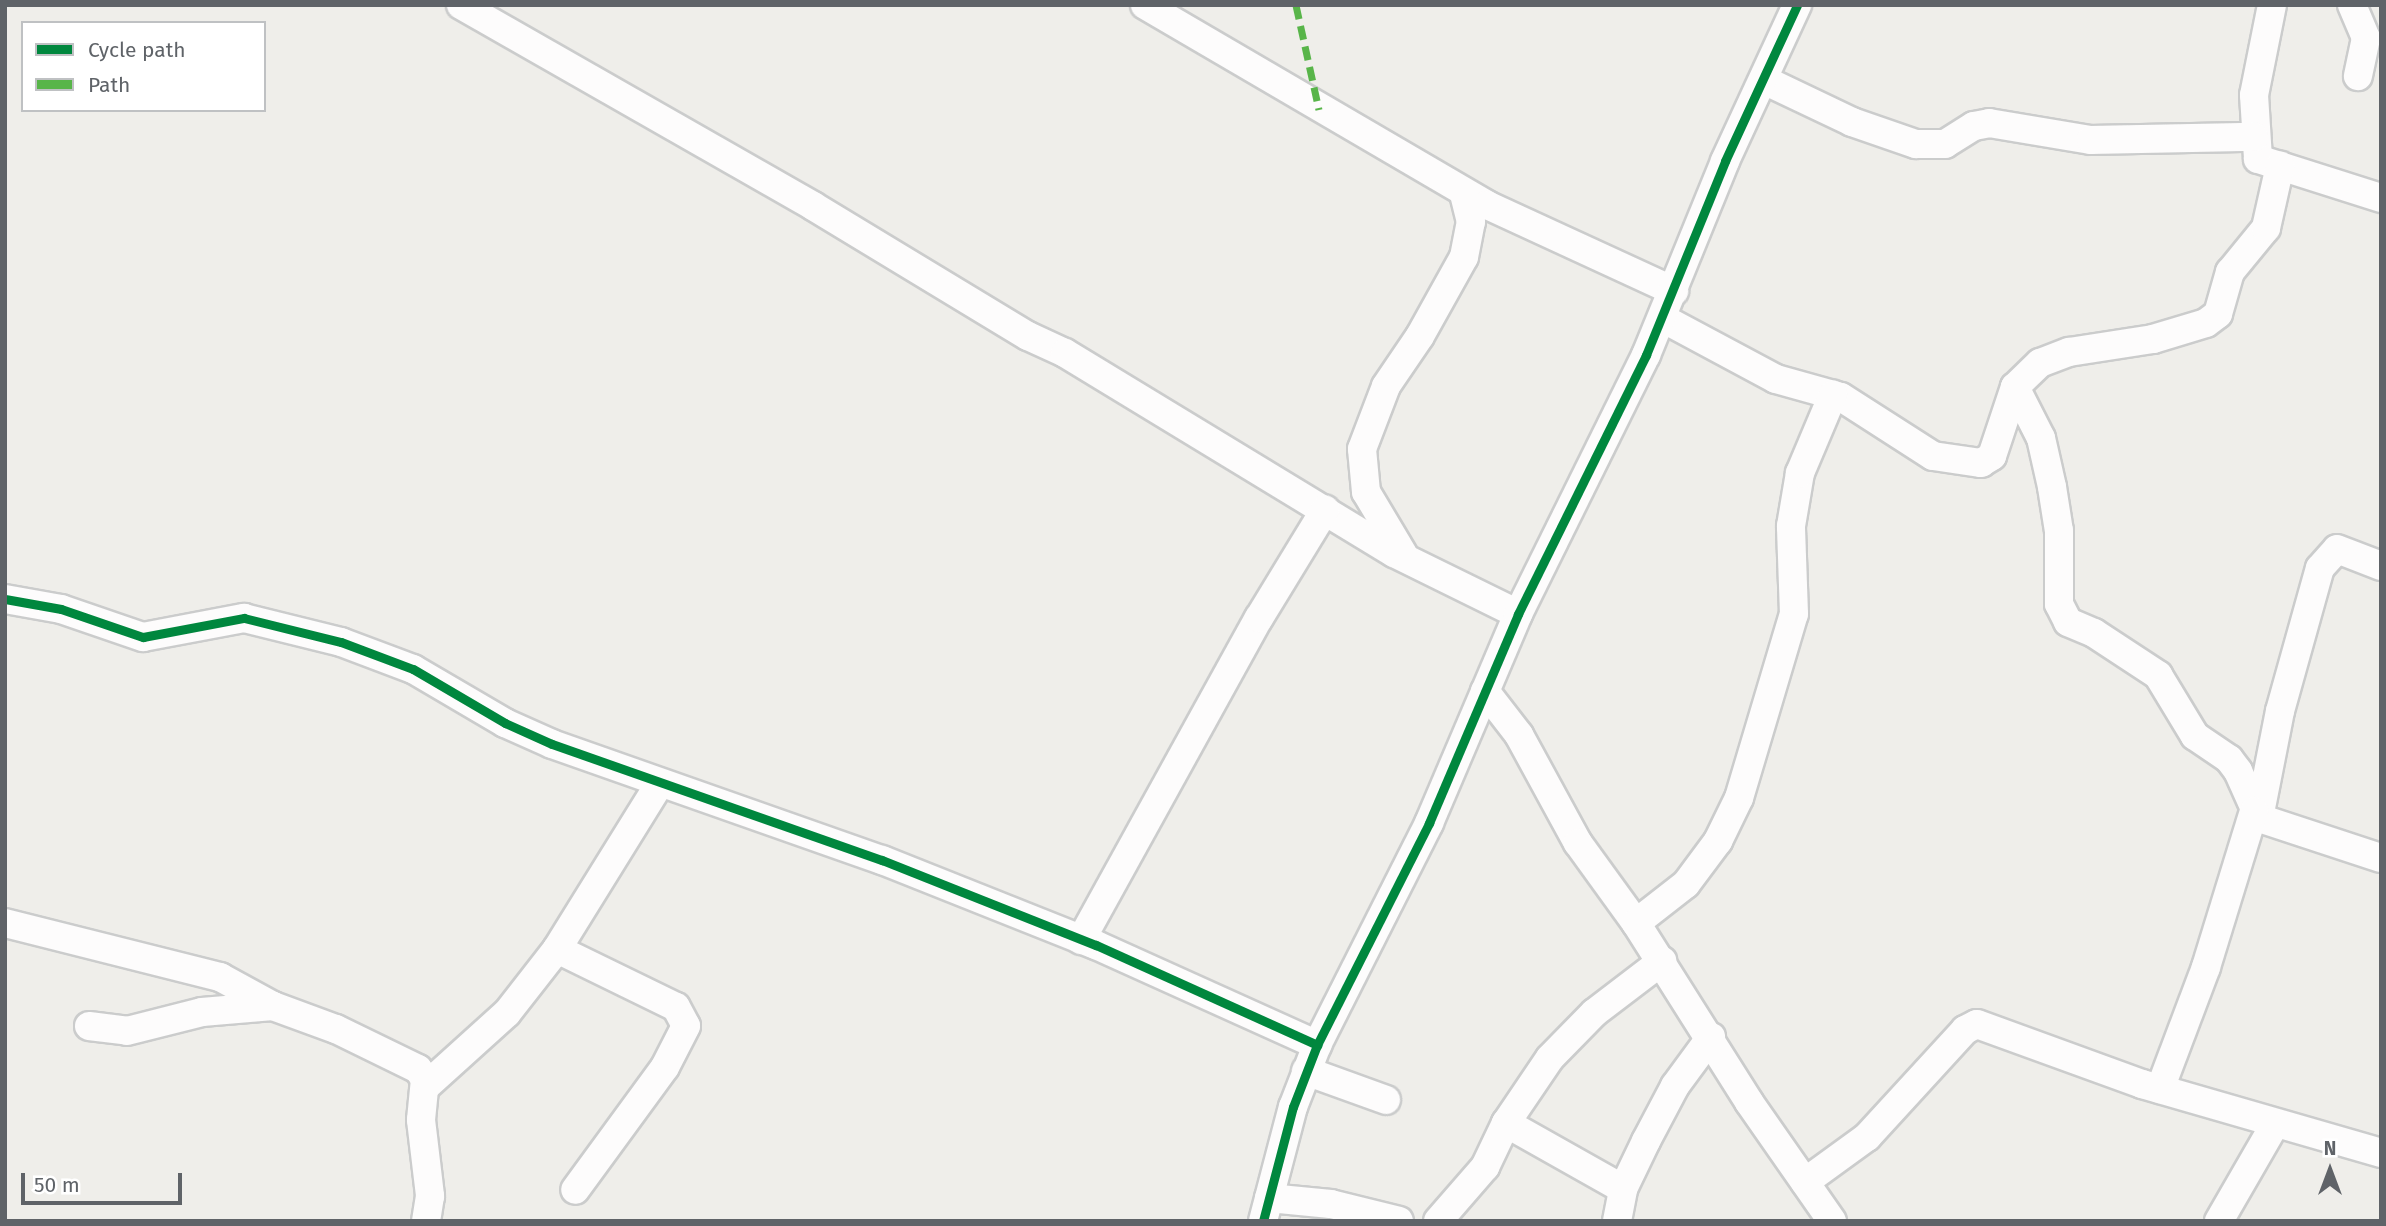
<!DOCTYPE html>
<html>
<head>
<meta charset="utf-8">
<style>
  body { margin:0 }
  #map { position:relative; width:2386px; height:1226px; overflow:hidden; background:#efeeea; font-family:"Fira Sans",sans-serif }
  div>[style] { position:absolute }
  .roads { filter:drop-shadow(2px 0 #cbcccc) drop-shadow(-2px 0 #cbcccc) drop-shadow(0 2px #cbcccc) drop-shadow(0 -2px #cbcccc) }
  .minor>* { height:28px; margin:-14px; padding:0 14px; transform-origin:14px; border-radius:14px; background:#fdfcfc }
  .quiet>* { height:7px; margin-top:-3.5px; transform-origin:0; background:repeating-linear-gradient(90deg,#58b549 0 14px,transparent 0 21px) }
  .cycleway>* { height:9px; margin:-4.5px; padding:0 4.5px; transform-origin:4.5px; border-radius:4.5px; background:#00873e }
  span { translate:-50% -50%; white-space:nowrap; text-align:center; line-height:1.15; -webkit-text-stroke:5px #fff; paint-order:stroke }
  .frame { position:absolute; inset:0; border:7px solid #5f6368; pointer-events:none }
  .legend { position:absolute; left:21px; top:21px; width:245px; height:91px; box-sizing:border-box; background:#fff; border:2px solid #bfc1c3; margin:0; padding:9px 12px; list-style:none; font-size:21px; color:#5f6368 }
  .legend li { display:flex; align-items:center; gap:14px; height:35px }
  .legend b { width:35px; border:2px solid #bfc1c3 }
  .north { position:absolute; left:2295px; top:1135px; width:70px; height:70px; -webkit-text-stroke:5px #fff; paint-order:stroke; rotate:0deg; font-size:19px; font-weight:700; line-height:28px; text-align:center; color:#5f6368 }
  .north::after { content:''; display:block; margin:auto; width:24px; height:32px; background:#5f6368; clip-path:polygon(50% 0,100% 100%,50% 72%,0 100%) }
  .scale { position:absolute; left:21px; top:1173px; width:161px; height:32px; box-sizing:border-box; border:4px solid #5f6368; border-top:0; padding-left:9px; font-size:21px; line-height:24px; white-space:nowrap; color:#5f6368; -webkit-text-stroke:5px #fff; paint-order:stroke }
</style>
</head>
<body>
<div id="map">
  <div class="roads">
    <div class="minor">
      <i style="left:461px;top:5px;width:405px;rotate:29.7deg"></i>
      <i style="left:813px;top:206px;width:251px;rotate:31.2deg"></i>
      <i style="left:1028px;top:336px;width:41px;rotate:24.7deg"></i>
      <i style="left:1065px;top:353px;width:385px;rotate:31.3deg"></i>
      <i style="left:1394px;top:553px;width:138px;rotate:26.2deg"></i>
      <i style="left:1145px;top:5px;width:396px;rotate:30.3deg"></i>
      <i style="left:1487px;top:205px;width:206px;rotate:24.7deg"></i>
      <i style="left:2272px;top:5px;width:92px;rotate:101.3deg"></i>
      <i style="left:2254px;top:95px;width:64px;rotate:86.4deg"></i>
      <i style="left:2258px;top:159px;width:129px;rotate:17.6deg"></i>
      <i style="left:2352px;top:5px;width:36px;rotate:67deg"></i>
      <i style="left:2366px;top:38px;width:39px;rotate:102deg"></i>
      <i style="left:1764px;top:80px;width:98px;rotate:25.5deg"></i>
      <i style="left:1852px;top:122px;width:68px;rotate:19deg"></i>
      <i style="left:1916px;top:144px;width:29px"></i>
      <i style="left:1945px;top:144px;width:34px;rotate:-32deg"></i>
      <i style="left:1974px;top:126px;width:15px;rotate:-11deg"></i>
      <i style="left:1989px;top:123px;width:103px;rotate:9.5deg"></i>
      <i style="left:2091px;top:140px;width:163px;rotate:-1.1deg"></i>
      <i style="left:1662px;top:318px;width:129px;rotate:28.2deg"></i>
      <i style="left:1776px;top:379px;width:67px;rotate:15.5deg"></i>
      <i style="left:1841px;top:397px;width:109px;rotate:32.7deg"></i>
      <i style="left:1933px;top:456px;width:49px;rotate:8.3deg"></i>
      <i style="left:1981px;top:463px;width:13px;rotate:-32deg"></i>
      <i style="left:1992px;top:456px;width:73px;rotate:-71.6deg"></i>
      <i style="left:2015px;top:387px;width:35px;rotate:-44deg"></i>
      <i style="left:2040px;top:363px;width:31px;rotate:-21deg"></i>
      <i style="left:2069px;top:352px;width:85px;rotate:-8.8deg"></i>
      <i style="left:2153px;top:339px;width:55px;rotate:-16.8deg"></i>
      <i style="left:2206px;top:323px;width:15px;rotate:-37deg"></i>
      <i style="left:2218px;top:314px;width:44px;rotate:-74.1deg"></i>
      <i style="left:2230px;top:272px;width:57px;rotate:-50.7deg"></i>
      <i style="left:2266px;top:228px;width:64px;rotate:-77.3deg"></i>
      <i style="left:2015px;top:387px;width:57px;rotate:63deg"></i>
      <i style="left:2041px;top:438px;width:50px;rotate:77.3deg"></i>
      <i style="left:2052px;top:487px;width:45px;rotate:81deg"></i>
      <i style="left:2059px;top:531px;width:73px;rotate:90deg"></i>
      <i style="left:2059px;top:604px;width:20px;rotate:63deg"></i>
      <i style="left:2068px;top:622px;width:28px;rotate:23deg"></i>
      <i style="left:2094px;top:633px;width:77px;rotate:33.3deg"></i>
      <i style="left:2158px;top:675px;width:71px;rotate:58.8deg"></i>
      <i style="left:2195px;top:736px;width:41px;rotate:34.1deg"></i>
      <i style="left:2229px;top:759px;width:15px;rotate:53deg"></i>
      <i style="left:2238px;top:771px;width:51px;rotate:65.9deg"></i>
      <i style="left:2259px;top:818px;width:128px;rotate:18.2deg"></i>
      <i style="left:1403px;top:554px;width:72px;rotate:-120.8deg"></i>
      <i style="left:1366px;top:492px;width:43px;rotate:-95.3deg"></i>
      <i style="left:1362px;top:449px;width:67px;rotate:-69.1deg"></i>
      <i style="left:1386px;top:386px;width:60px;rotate:-55.8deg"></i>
      <i style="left:1420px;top:336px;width:90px;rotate:-60.9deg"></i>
      <i style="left:1464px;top:257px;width:36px;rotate:-79deg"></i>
      <i style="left:1471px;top:222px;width:30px;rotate:-104deg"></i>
      <i style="left:5px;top:599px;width:57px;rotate:10.1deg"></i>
      <i style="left:61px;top:609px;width:87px;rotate:18.9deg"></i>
      <i style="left:143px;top:637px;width:103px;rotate:-10.7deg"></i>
      <i style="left:244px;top:618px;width:100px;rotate:13.9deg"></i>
      <i style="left:341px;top:642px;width:77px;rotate:20.6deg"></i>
      <i style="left:413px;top:669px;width:107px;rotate:30.4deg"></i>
      <i style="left:505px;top:723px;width:51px;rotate:24.1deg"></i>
      <i style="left:552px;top:744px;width:350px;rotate:19.4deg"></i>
      <i style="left:882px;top:860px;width:230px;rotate:21.7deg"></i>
      <i style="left:1096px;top:945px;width:243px;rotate:24.3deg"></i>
      <i style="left:1485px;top:691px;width:56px;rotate:52.3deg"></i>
      <i style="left:1519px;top:735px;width:123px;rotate:61.4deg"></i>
      <i style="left:1578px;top:843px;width:99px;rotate:54.1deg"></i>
      <i style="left:1636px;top:923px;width:212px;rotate:57.7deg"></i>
      <i style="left:1749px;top:1102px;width:145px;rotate:55.1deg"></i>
      <i style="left:2259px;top:818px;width:109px;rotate:-78.9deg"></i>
      <i style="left:2280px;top:711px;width:148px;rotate:-74.4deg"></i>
      <i style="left:2320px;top:568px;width:25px;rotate:-48deg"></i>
      <i style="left:2337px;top:549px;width:47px;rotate:21.1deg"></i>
      <i style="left:5px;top:923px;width:222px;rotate:14.1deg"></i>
      <i style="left:220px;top:977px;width:60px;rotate:28.7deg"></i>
      <i style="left:273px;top:1006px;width:67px;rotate:20.1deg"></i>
      <i style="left:336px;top:1029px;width:91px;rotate:26deg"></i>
      <i style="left:418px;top:1069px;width:12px;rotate:55deg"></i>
      <i style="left:425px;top:1079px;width:41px;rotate:95.6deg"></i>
      <i style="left:421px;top:1120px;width:77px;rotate:83.2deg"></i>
      <i style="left:430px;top:1196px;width:25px;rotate:99deg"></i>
      <i style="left:1636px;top:923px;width:63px;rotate:-38deg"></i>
      <i style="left:1686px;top:884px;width:54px;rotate:-53.3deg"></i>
      <i style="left:1718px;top:841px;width:48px;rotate:-64deg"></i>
      <i style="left:1739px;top:798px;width:192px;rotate:-73.4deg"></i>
      <i style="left:1794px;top:614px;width:88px;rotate:-92deg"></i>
      <i style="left:1791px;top:526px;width:54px;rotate:-80.4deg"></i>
      <i style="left:1800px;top:473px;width:85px;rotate:-67.1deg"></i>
      <i style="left:1081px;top:940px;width:368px;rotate:-61.1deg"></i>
      <i style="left:1259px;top:618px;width:127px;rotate:-58.6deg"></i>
      <i style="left:557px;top:949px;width:132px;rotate:26deg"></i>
      <i style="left:676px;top:1007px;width:21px;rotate:62deg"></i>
      <i style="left:686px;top:1026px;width:46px;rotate:117.1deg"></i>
      <i style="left:665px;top:1067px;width:152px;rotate:126.2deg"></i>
      <i style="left:89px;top:1026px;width:38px;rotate:7deg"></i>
      <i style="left:127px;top:1031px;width:77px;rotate:-14.2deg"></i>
      <i style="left:202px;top:1012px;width:71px;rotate:-4.8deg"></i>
      <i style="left:1306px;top:1071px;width:85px;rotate:19.9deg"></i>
      <i style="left:425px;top:1087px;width:110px;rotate:-42.1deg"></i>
      <i style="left:507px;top:1013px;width:81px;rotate:-52deg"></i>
      <i style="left:557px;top:949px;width:195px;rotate:-58.2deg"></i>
      <i style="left:2160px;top:1089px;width:130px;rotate:-69.3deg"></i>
      <i style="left:2206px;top:967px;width:163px;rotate:-72.9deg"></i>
      <i style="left:1506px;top:1123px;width:134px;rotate:29.4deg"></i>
      <i style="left:1805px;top:1182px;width:77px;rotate:-36deg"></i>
      <i style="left:1867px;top:1137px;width:145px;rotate:-47.5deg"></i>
      <i style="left:1965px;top:1030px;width:13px;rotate:-27deg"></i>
      <i style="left:1977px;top:1024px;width:176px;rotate:20deg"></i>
      <i style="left:2142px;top:1084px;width:249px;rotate:16.1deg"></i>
      <i style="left:1269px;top:1198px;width:62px;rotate:5.5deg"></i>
      <i style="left:1331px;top:1204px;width:70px;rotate:14deg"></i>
      <i style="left:1263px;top:1221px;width:118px;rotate:-75.3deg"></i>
      <i style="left:1293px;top:1107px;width:66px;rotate:-68.8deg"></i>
      <i style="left:1317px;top:1045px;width:249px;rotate:-63.2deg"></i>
      <i style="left:1429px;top:823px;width:227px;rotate:-66.9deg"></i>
      <i style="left:1518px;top:614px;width:289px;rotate:-63.7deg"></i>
      <i style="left:1646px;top:355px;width:209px;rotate:-67.8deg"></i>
      <i style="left:1725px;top:161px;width:172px;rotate:-65.2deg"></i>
      <i style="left:1438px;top:1221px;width:72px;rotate:-49deg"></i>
      <i style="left:1485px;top:1167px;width:49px;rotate:-64.5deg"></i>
      <i style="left:1506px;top:1123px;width:78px;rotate:-55.9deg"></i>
      <i style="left:1550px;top:1058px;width:63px;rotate:-45.6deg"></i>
      <i style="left:1594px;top:1013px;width:86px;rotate:-37.4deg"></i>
      <i style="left:1617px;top:1221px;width:33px;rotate:-79deg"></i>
      <i style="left:1623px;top:1189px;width:53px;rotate:-64.4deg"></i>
      <i style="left:1646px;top:1141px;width:62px;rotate:-62.2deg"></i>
      <i style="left:1675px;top:1086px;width:61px;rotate:-53.7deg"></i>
      <i style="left:2219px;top:1221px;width:112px;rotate:-60deg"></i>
    </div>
  </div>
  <div class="quiet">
    <i style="left:1296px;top:5px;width:107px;rotate:77.6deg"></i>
  </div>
  <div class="cycleway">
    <i style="left:5px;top:599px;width:57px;rotate:10.1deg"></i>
    <i style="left:61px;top:609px;width:87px;rotate:18.9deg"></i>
    <i style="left:143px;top:637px;width:103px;rotate:-10.7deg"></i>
    <i style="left:244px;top:618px;width:100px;rotate:13.9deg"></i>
    <i style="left:341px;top:642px;width:77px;rotate:20.6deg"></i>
    <i style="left:413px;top:669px;width:107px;rotate:30.4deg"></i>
    <i style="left:505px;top:723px;width:51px;rotate:24.1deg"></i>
    <i style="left:552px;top:744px;width:350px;rotate:19.4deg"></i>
    <i style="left:882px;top:860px;width:230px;rotate:21.7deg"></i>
    <i style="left:1096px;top:945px;width:243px;rotate:24.3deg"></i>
    <i style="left:1263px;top:1221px;width:118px;rotate:-75.3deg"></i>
    <i style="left:1293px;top:1107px;width:66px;rotate:-68.8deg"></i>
    <i style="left:1317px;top:1045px;width:249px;rotate:-63.2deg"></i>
    <i style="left:1429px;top:823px;width:227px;rotate:-66.9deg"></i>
    <i style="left:1518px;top:614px;width:289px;rotate:-63.7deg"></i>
    <i style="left:1646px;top:355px;width:209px;rotate:-67.8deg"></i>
    <i style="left:1725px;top:161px;width:172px;rotate:-65.2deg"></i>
  </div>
  <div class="frame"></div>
  <ul class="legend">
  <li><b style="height:9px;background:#00873e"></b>Cycle path</li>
  <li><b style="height:9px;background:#58b549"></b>Path</li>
  </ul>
  <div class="north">N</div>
  <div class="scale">50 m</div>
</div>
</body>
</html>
